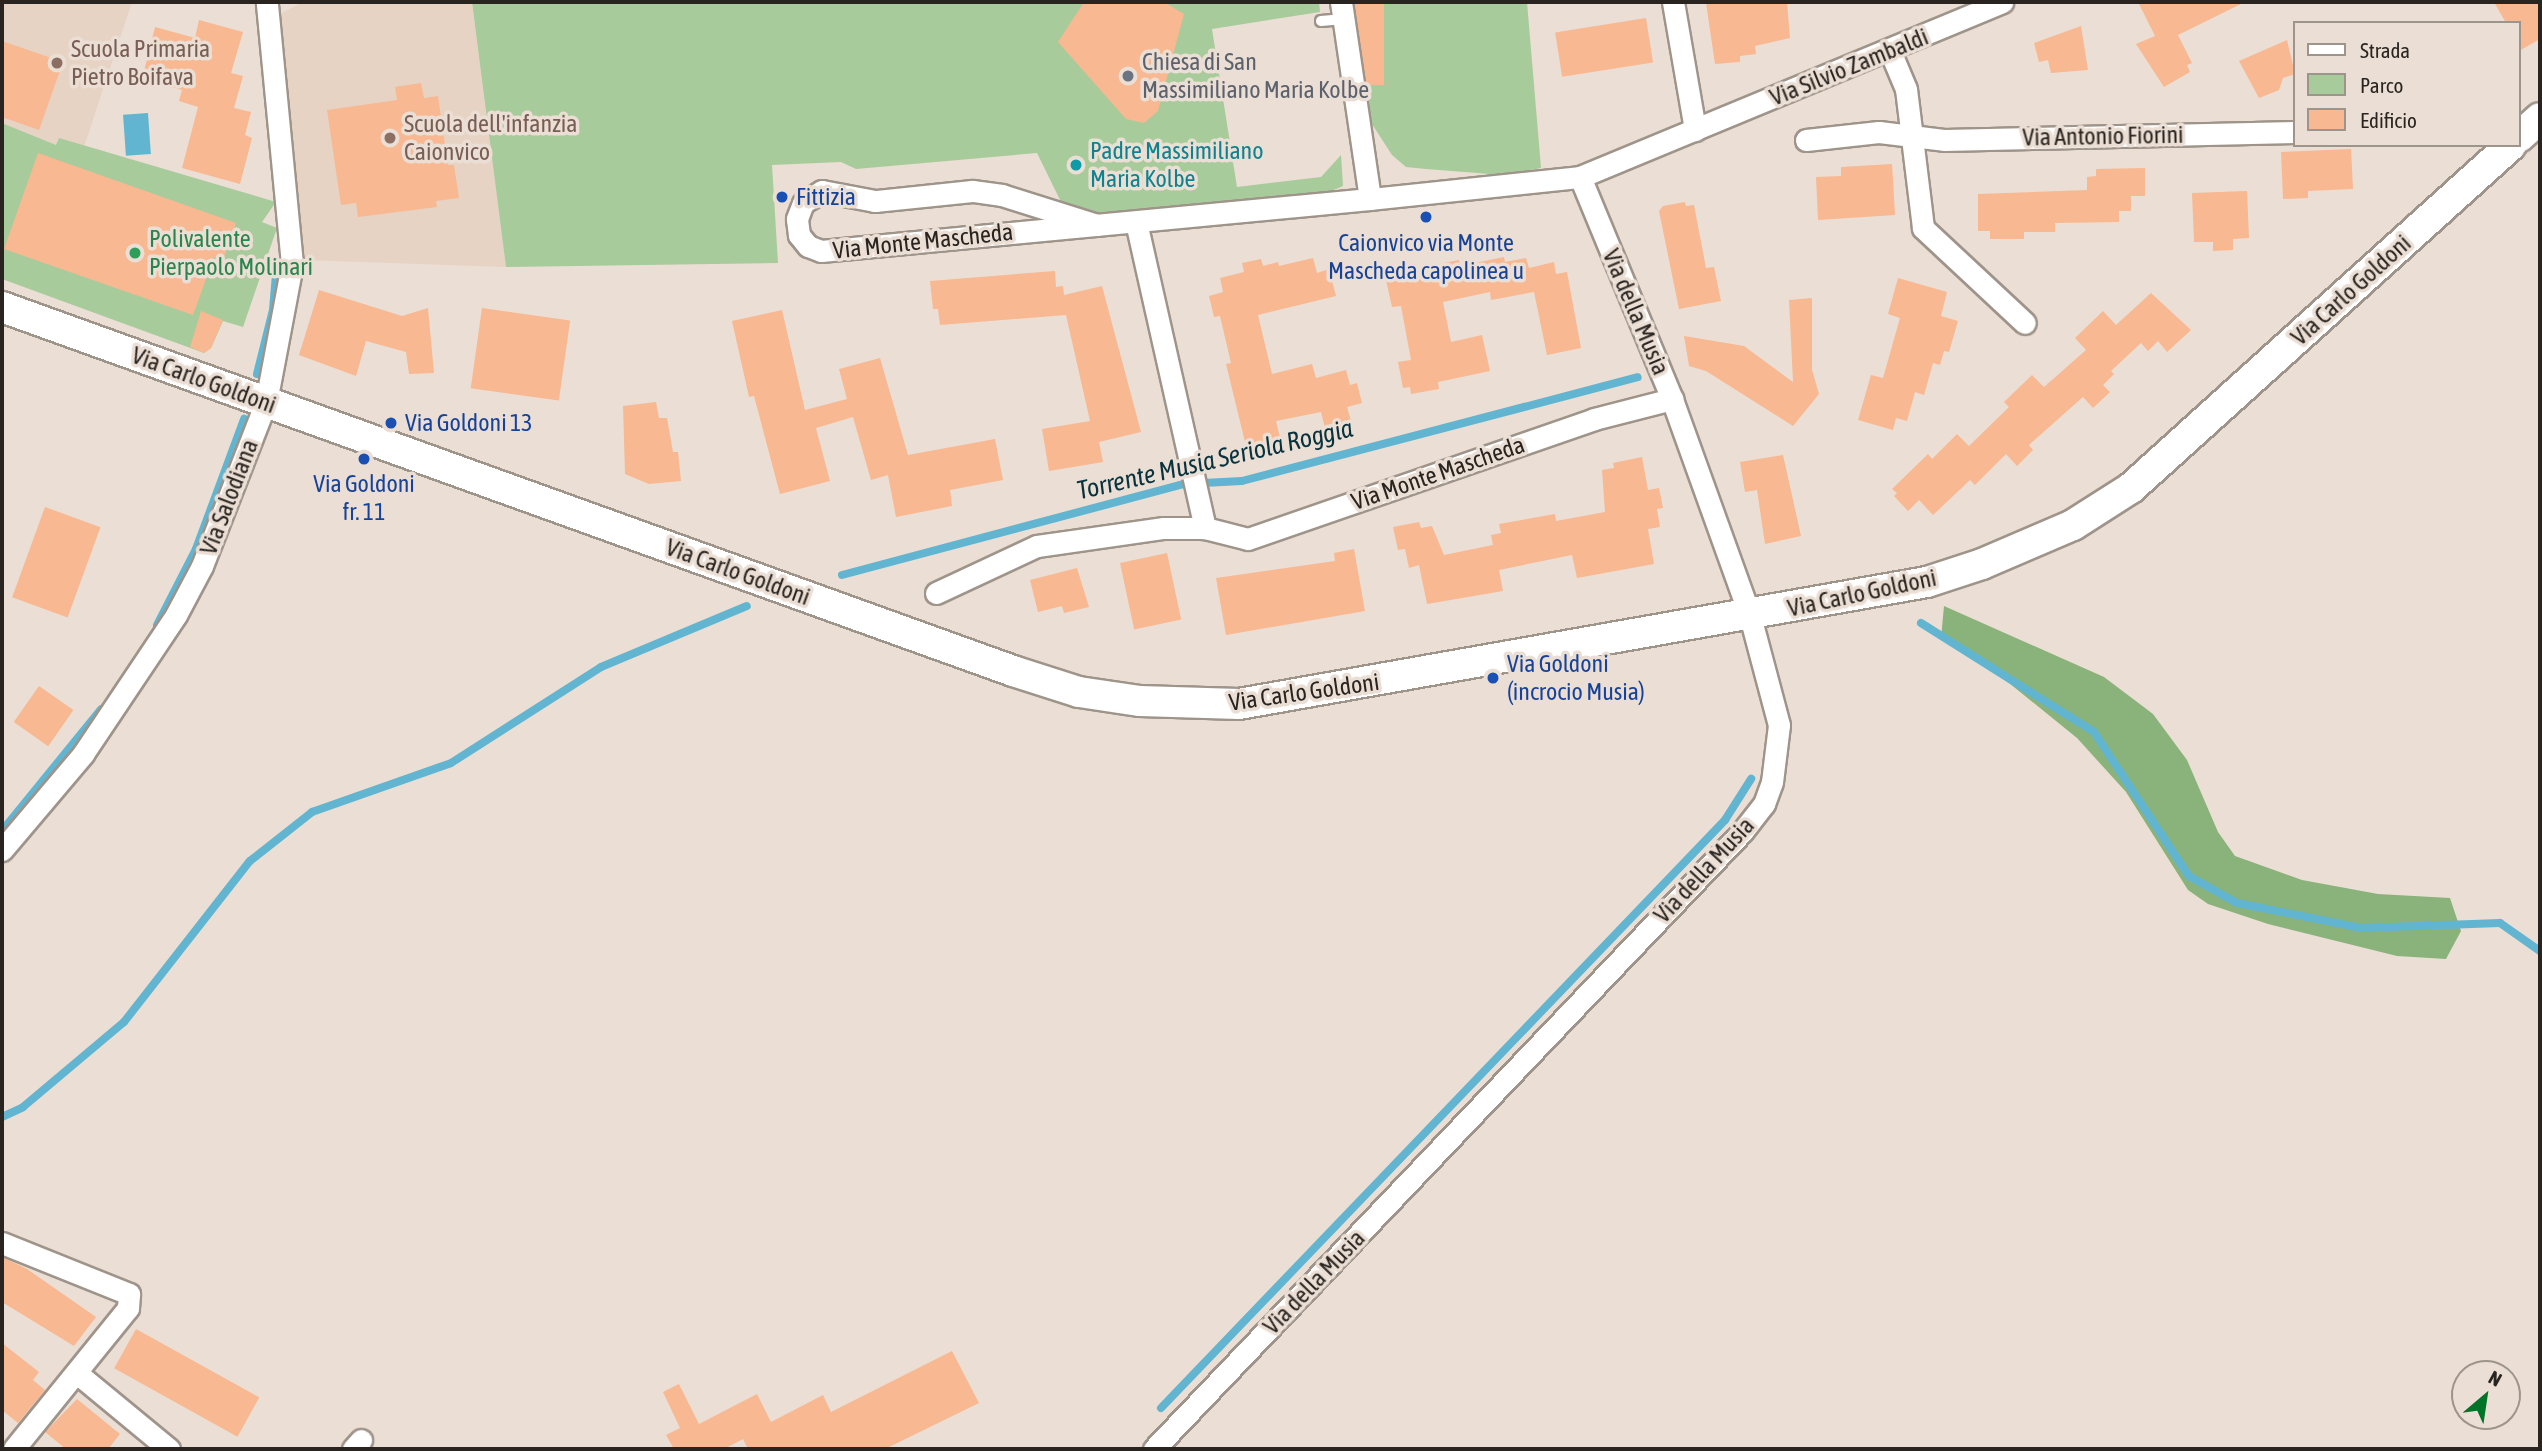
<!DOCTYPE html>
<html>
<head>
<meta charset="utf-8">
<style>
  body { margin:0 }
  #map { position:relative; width:2542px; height:1451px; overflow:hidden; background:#ebded4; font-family:"Asap Condensed",sans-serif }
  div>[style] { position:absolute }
  .built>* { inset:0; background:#e6d3c4 }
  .green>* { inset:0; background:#a8cb9b }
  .forest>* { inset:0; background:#8ab37b }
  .water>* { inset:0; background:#61b5d0; transform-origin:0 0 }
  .stream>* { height:8px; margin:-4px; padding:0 4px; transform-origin:4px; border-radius:4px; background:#61b5d0 }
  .building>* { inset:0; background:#f8b891; transform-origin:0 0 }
  .roads { filter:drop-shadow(2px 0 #9f948a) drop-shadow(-2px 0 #9f948a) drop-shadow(0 2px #9f948a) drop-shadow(0 -2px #9f948a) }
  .lane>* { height:10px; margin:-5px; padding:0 5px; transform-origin:5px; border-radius:5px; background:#fff }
  .street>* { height:21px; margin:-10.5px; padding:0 10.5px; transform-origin:10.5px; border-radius:10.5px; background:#fff }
  .secondary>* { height:30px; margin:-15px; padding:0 15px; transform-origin:15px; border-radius:15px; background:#fff }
  .dots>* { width:19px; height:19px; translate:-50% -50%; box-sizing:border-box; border:4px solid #ebded4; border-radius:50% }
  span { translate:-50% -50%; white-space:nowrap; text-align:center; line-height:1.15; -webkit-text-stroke:7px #ebded4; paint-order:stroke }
  .education-label { font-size:24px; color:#785e54 }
  .left { translate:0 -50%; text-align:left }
  .worship-label { font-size:24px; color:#5b616d }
  .street-label { font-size:24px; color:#292420 }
  .culture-label { font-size:24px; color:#0d838f }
  .transit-label { font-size:24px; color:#164399 }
  .leisure-label { font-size:24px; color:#27864d }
  .water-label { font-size:26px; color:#08323d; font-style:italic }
  .frame { position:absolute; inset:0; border:4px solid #292420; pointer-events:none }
  .legend { position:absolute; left:2293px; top:21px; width:228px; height:126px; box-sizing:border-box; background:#ebded4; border:2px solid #9d948c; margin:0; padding:9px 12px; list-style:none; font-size:21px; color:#292420 }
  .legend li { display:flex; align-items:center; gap:14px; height:35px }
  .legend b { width:35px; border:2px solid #9d948c }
  .north { position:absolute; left:2451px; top:1360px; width:70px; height:70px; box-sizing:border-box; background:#ebded4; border:2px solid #9d948c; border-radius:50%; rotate:29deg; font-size:19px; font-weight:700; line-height:28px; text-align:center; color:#292420 }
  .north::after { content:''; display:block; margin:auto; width:24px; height:32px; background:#00752a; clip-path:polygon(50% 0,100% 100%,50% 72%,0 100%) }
</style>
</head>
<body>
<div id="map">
  <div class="built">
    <i style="clip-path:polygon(2px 2px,132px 2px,84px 147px,59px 138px,56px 145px,2px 123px)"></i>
    <i style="clip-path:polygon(303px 2px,472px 2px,506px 267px,304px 260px,278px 15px)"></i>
  </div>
  <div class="green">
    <i style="clip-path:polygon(472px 2px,1319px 2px,1320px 12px,1212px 29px,1237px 187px,1321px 177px,1341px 155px,1343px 186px,1322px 195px,1084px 214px,1063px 206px,1037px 153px,856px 169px,841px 162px,772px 165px,778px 263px,506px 267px)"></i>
    <i style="clip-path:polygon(1355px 2px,1527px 2px,1541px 168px,1503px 175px,1426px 169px,1406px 167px,1392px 155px,1372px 124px)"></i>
    <i style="clip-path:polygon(2px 123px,56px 145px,59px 138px,276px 202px,262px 222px,277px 228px,243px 327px,223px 321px,211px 348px,204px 353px,2px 279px)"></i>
  </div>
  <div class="forest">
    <i style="clip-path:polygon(1944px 606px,2104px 677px,2153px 714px,2187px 760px,2218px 832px,2235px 856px,2302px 880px,2378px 894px,2450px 898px,2461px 931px,2446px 959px,2397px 956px,2268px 924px,2208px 904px,2188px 890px,2126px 792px,2077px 738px,2009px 683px,1941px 638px)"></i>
  </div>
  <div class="water">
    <i style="left:148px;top:113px;width:41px;height:25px;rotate:86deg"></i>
  </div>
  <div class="stream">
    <i style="left:257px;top:374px;width:66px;rotate:-76deg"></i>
    <i style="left:273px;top:310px;width:48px;rotate:-85.2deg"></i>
    <i style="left:842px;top:575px;width:354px;rotate:-14.9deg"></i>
    <i style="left:1184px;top:484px;width:58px;rotate:-3deg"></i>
    <i style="left:1242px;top:481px;width:409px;rotate:-14.7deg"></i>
    <i style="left:1921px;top:623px;width:204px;rotate:32.2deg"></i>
    <i style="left:2094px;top:732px;width:173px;rotate:56.6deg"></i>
    <i style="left:2189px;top:876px;width:55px;rotate:29.4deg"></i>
    <i style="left:2237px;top:903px;width:126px;rotate:11.4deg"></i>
    <i style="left:2361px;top:928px;width:139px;rotate:-2.1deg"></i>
    <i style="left:2500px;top:923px;width:49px;rotate:35deg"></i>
    <i style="left:157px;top:625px;width:85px;rotate:-62.8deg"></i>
    <i style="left:196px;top:549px;width:139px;rotate:-69.7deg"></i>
    <i style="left:2px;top:831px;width:157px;rotate:-50.9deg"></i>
    <i style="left:2px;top:1117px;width:23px;rotate:-25deg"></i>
    <i style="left:23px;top:1107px;width:132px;rotate:-40.1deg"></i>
    <i style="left:124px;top:1022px;width:204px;rotate:-52deg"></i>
    <i style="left:250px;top:861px;width:79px;rotate:-38.3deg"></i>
    <i style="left:312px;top:812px;width:147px;rotate:-19.4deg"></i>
    <i style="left:451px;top:763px;width:178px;rotate:-32.6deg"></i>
    <i style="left:601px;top:667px;width:158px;rotate:-22.7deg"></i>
    <i style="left:1161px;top:1408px;width:815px;rotate:-46.19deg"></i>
    <i style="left:1725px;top:820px;width:49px;rotate:-57.6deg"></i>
  </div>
  <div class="building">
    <i style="clip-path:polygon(1084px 2px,1164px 2px,1184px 14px,1158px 111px,1144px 123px,1126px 119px,1058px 42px)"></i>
    <i style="left:1355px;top:2px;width:29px;height:83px"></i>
    <i style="clip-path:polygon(1742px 2px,1787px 2px,1790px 38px,1755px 46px,1756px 54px,1740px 56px,1740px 62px,1715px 64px,1706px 3px)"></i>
    <i style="clip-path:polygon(2138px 2px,2245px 2px,2178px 35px,2192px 63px,2187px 65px,2190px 72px,2164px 87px,2136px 44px,2155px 36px)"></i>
    <i style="clip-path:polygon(2494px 2px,2540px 2px,2540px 39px,2519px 51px,2519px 23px,2506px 23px)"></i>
    <i style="left:1646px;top:18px;width:45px;height:92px;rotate:81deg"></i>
    <i style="clip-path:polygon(199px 20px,243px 32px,231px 73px,243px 76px,234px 108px,251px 112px,245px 135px,252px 138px,240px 184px,182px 168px,198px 107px,179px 101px,182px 90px,142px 79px,155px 27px,195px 38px)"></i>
    <i style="clip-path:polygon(2081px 26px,2088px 70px,2051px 73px,2048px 60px,2039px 62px,2034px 43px)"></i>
    <i style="clip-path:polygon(2287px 40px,2295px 74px,2283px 78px,2279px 90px,2259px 98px,2239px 61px)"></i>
    <i style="clip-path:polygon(2px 41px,63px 62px,39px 130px,2px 117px)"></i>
    <i style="clip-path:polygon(421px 83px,424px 98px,438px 96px,448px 165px,454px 165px,459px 198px,436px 201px,437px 207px,358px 217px,356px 203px,341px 205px,327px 110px,397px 100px,395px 87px)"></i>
    <i style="clip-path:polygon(2351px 149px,2353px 189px,2308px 191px,2308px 198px,2283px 199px,2281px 152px)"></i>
    <i style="clip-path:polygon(38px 153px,236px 223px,223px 260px,214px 257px,193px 315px,4px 249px)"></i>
    <i style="clip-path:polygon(1892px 164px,1895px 215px,1818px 220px,1816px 177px,1841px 176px,1841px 167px)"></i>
    <i style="clip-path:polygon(2145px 168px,2145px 196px,2131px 196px,2131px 211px,2119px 211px,2119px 222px,2055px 223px,2055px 232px,2024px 232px,2024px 239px,1990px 239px,1990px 231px,1978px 231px,1978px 194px,2087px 190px,2087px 177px,2096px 176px,2096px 169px)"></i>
    <i style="clip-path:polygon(2247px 191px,2249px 238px,2233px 239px,2233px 250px,2213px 251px,2213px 242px,2194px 242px,2192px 193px)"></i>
    <i style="clip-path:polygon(1685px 202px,1686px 206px,1694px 205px,1706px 268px,1714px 267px,1721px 301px,1679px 309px,1659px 211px,1663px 206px)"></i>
    <i style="clip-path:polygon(1504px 257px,1505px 262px,1526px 258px,1529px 268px,1554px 262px,1556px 274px,1567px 272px,1581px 348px,1547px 355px,1534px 292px,1491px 300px,1490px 292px,1443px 302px,1451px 342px,1482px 335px,1490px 371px,1438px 382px,1439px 389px,1411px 394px,1410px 387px,1403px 388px,1398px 362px,1411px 360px,1401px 306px,1392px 307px,1386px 280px,1394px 279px,1393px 273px,1459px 260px,1460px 266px)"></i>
    <i style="clip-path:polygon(1313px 258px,1317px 273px,1329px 269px,1336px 296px,1258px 315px,1272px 374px,1312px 364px,1316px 378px,1346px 370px,1350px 385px,1357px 383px,1362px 403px,1347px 407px,1351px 421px,1325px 428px,1321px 412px,1276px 421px,1280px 438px,1246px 446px,1226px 364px,1231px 363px,1220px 316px,1214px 317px,1209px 296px,1223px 292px,1220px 278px,1244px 272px,1242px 263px,1261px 259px,1263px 266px,1278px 262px,1279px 266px)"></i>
    <i style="clip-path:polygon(1055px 271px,1056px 287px,1063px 286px,1064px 295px,1102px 286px,1141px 432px,1099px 442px,1103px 462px,1049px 471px,1042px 429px,1090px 421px,1066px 315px,940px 325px,938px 309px,933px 309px,930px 281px)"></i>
    <i style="clip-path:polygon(1898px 278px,1947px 292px,1941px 316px,1958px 321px,1949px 352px,1944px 351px,1940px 365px,1933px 363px,1924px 395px,1915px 392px,1907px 421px,1896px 418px,1893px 430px,1858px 420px,1871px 375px,1883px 378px,1900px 318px,1888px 314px)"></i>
    <i style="clip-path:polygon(319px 290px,402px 316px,428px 308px,434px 373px,409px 374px,406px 352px,366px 341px,356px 376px,299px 355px)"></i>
    <i style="clip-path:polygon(2151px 293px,2191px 330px,2167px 352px,2158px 341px,2148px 351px,2141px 343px,2111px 371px,2114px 374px,2103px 385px,2110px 392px,2093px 408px,2083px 397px,2029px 445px,2033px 450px,2017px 466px,2006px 454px,1975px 485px,1970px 480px,1933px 515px,1919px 500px,1908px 511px,1894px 496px,1897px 493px,1892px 489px,1928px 454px,1932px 459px,1957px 434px,1969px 446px,2009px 407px,2004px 402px,2032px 375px,2044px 387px,2086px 350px,2075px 338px,2103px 311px,2116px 325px)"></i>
    <i style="clip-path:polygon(1812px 298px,1812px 370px,1819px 394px,1793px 426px,1706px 371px,1689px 366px,1684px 336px,1744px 346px,1793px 382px,1789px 300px)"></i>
    <i style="left:482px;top:308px;width:89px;height:81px;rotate:8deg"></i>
    <i style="clip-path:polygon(782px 310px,805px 410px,847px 399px,839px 369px,880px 358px,908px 455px,995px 439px,1003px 480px,950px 490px,952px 506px,896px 517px,888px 475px,871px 480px,853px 417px,816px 428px,830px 481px,780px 494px,754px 396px,749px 397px,732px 321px)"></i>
    <i style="clip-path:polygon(201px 311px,223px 320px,211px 348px,204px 353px,190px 347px)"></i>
    <i style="clip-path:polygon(656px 402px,659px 418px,667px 418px,673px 452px,678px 452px,681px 481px,649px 484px,625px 474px,623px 406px)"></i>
    <i style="clip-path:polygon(1783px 455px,1801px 536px,1765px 544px,1757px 490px,1745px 492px,1740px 462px)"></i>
    <i style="clip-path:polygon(1642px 457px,1648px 490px,1659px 488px,1663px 508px,1657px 509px,1660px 527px,1648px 529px,1654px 564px,1577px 578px,1572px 555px,1499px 570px,1503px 591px,1427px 604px,1419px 565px,1409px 568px,1405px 549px,1398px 550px,1393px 527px,1419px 522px,1421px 528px,1432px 526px,1444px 555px,1493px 545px,1491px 535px,1501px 533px,1499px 524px,1555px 514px,1556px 521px,1605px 512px,1602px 470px,1614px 468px,1613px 463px)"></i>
    <i style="left:45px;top:507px;width:59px;height:96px;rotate:20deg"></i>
    <i style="clip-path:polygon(1354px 549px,1365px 611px,1226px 635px,1216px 578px,1335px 561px,1334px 553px)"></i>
    <i style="left:1167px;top:553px;width:68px;height:48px;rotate:78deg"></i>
    <i style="clip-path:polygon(1077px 568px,1089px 607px,1064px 613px,1062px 606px,1038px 612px,1030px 580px)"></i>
    <i style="left:39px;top:686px;width:42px;height:44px;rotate:35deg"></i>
    <i style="clip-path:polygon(2px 1257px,27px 1269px,96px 1317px,74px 1346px,2px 1302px)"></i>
    <i style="left:136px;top:1329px;width:141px;height:45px;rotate:29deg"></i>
    <i style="clip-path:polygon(2px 1343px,39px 1372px,33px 1380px,45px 1390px,18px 1423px,2px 1410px)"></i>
    <i style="clip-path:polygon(952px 1351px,979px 1403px,885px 1449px,748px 1449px,743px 1439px,724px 1449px,674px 1449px,666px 1435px,680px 1428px,663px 1392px,679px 1384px,699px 1424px,757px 1394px,771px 1422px,823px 1395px,831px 1412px)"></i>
    <i style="clip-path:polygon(77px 1399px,120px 1434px,108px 1449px,66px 1449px,45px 1432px)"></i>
  </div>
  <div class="roads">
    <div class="lane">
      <i style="left:1321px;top:21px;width:23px;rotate:-5deg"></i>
    </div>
    <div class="street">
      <i style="left:1341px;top:2px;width:199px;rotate:81.6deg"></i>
      <i style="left:1673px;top:2px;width:130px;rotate:80.2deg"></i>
      <i style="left:1890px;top:51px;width:41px;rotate:67.2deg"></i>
      <i style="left:1906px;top:89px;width:140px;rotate:83deg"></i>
      <i style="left:1923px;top:228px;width:139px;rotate:43deg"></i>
      <i style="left:1806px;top:140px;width:73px;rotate:-6.3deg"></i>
      <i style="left:1879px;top:132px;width:65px;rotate:7deg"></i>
      <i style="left:1944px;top:140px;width:351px;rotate:-1.3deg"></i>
      <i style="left:1136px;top:222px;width:314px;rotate:77.3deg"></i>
      <i style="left:1097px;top:225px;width:100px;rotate:-162.5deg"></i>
      <i style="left:1002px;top:195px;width:30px;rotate:-172deg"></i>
      <i style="left:972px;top:191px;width:98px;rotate:174.1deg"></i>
      <i style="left:875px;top:201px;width:54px;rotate:-169.3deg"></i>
      <i style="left:822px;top:191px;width:22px;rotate:148deg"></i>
      <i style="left:803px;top:203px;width:17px;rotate:111deg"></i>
      <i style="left:797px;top:219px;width:16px;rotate:83deg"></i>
      <i style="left:799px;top:235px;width:14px;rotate:51deg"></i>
      <i style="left:808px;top:246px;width:14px;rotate:21deg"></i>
      <i style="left:821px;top:251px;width:551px;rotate:-5.41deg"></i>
      <i style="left:1370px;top:199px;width:211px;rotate:-6deg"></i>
      <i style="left:1580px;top:177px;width:457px;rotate:-22.5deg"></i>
      <i style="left:936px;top:593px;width:111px;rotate:-25deg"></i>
      <i style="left:1037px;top:546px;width:128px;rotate:-8.1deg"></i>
      <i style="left:1164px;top:528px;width:41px"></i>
      <i style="left:1205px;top:528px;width:44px;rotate:14.3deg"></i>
      <i style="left:1248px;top:539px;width:366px;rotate:-19.1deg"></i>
      <i style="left:1594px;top:419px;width:81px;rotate:-14.4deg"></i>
      <i style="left:2px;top:850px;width:126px;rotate:-49.8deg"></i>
      <i style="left:83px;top:754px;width:167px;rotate:-56.2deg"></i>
      <i style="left:176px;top:615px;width:55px;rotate:-62deg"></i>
      <i style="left:202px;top:566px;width:176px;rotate:-68.7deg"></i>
      <i style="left:266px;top:402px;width:140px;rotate:-79.3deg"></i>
      <i style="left:292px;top:264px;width:263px;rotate:-95.5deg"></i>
      <i style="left:2px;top:1243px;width:137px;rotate:21.9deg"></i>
      <i style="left:129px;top:1294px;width:14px;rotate:94deg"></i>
      <i style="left:128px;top:1308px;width:181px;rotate:129deg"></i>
      <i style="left:78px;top:1374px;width:118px;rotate:39.5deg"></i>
      <i style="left:353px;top:1449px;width:12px;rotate:-48deg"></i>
      <i style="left:1154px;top:1449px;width:852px;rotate:-46.38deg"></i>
      <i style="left:1742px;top:832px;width:36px;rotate:-52deg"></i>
      <i style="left:1764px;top:804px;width:23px;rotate:-70deg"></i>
      <i style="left:1772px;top:782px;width:57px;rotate:-83deg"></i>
      <i style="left:1779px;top:725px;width:113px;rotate:-104.9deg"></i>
      <i style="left:1750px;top:616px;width:231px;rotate:-109.8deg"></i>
      <i style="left:1672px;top:399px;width:240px;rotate:-112.5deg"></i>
    </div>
    <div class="secondary">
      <i style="left:2519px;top:137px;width:28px;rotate:-42deg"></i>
      <i style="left:2px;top:307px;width:1075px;rotate:19.8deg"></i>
      <i style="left:1013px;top:671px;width:69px;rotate:17.7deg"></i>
      <i style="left:1079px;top:692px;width:62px;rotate:8.4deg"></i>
      <i style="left:1140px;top:701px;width:99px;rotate:1.7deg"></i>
      <i style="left:1239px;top:704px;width:699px;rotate:-10.06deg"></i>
      <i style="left:1927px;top:582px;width:58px;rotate:-18.1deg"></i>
      <i style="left:1982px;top:564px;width:99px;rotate:-23.2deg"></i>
      <i style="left:2073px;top:525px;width:69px;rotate:-32.5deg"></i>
      <i style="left:2131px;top:488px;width:512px;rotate:-42.07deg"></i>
    </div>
  </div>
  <div class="dots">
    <i style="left:57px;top:63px;background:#8d6e63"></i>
    <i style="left:1128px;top:76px;background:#6b7280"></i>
    <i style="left:390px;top:138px;background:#8d6e63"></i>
    <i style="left:1076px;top:165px;background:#0f9aa8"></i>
    <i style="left:782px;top:197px;background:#1a4fb4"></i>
    <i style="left:1426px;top:217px;background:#1a4fb4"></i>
    <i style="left:135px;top:253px;background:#2e9e5b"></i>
    <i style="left:391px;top:423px;background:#1a4fb4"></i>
    <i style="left:364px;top:459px;background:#1a4fb4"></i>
    <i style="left:1493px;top:678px;background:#1a4fb4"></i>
  </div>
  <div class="education-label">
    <span class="left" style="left:71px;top:63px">Scuola Primaria<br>Pietro Boifava</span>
    <span class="left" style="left:404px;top:138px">Scuola dell'infanzia<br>Caionvico</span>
  </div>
  <div class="worship-label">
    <span class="left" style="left:1142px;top:76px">Chiesa di San<br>Massimiliano Maria Kolbe</span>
  </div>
  <div class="street-label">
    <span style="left:1849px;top:67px;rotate:-22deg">Via Silvio Zambaldi</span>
    <span style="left:2103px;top:136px;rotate:-1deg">Via Antonio Fiorini</span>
    <span style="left:923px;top:241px;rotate:-6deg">Via Monte Mascheda</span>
    <span style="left:2351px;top:290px;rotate:-42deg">Via Carlo Goldoni</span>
    <span style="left:1636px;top:312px;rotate:67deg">Via della Musia</span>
    <span style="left:204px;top:380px;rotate:20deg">Via Carlo Goldoni</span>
    <span style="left:1438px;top:473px;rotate:-19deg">Via Monte Mascheda</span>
    <span style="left:229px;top:497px;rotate:-69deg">Via Salodiana</span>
    <span style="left:738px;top:572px;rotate:20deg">Via Carlo Goldoni</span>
    <span style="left:1862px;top:593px;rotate:-12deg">Via Carlo Goldoni</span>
    <span style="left:1304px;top:692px;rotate:-8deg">Via Carlo Goldoni</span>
    <span style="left:1704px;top:870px;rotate:-47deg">Via della Musia</span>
    <span style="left:1314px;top:1282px;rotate:-46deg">Via della Musia</span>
  </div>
  <div class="culture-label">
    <span class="left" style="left:1090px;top:165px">Padre Massimiliano<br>Maria Kolbe</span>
  </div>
  <div class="transit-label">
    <span class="left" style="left:796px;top:197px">Fittizia</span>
    <span style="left:1426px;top:257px">Caionvico via Monte<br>Mascheda capolinea u</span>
    <span class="left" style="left:405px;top:423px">Via Goldoni 13</span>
    <span style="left:364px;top:498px">Via Goldoni<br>fr. 11</span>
    <span class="left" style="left:1507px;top:678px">Via Goldoni<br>(incrocio Musia)</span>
  </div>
  <div class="leisure-label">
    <span class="left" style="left:149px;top:253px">Polivalente<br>Pierpaolo Molinari</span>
  </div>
  <div class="water-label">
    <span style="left:1215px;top:460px;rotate:-13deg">Torrente Musia Seriola Roggia</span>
  </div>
  <div class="frame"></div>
  <ul class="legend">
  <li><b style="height:9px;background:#fff"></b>Strada</li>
  <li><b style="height:19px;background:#a8cb9b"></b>Parco</li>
  <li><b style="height:19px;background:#f8b891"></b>Edificio</li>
  </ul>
  <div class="north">N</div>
</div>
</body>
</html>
